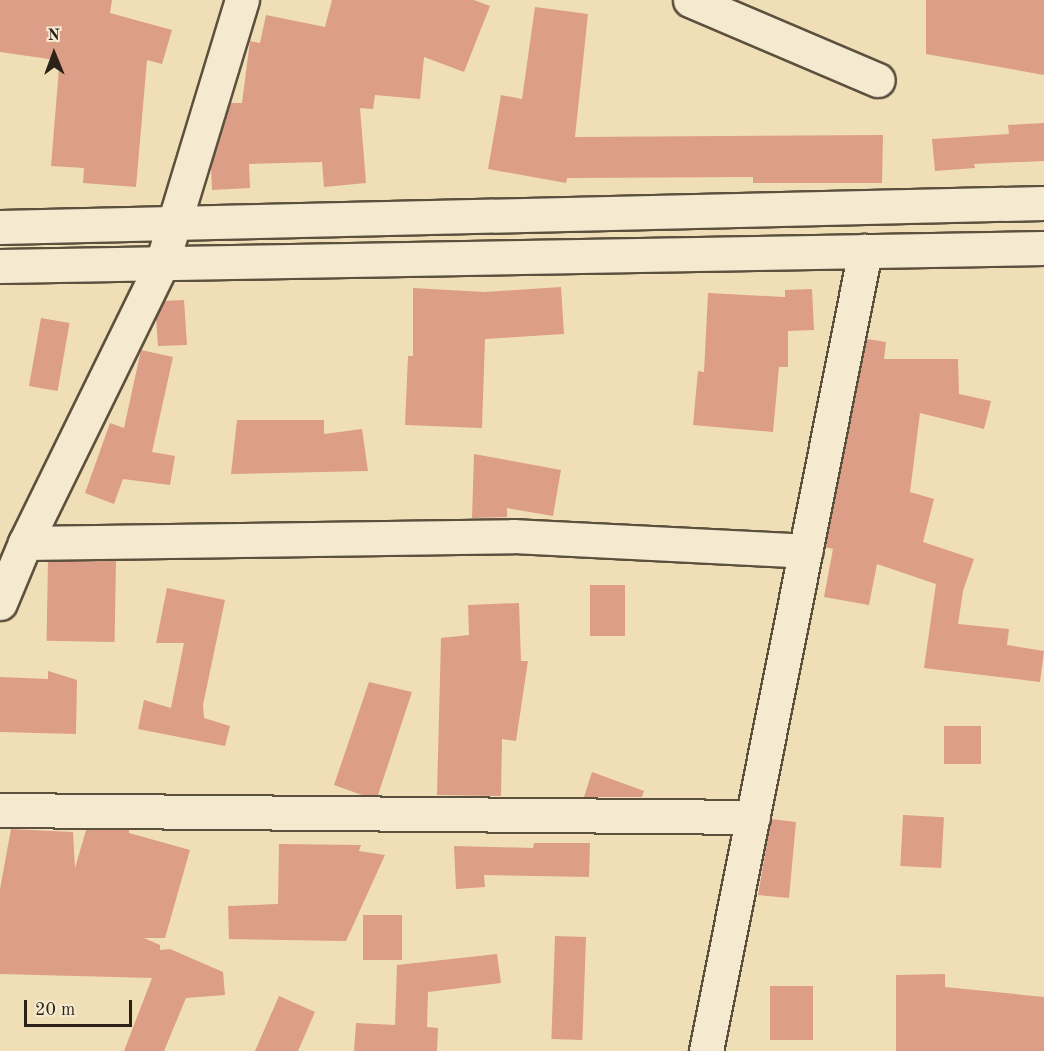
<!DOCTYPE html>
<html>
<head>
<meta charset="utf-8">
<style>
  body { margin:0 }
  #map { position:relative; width:1044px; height:1051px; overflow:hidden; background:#f0dfb6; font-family:"Old Standard TT",serif }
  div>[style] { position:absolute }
  .building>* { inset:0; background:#dc9e86; transform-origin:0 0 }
  .roads { filter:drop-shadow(2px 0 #5c503e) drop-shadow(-2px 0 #5c503e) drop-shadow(0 2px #5c503e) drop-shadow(0 -2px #5c503e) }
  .street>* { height:33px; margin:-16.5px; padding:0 16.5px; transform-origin:16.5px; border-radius:16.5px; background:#f5ead0 }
  .secondary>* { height:33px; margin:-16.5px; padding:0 16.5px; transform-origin:16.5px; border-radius:16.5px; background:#f5ead0 }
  span { translate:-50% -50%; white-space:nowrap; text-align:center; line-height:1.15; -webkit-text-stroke:4.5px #f5ead0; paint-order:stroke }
  .north { position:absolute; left:24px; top:24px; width:60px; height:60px; -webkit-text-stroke:4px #f5ead0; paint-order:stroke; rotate:359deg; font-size:16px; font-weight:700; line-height:24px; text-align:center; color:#2b2116 }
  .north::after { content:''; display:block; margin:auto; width:21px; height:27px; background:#2b2116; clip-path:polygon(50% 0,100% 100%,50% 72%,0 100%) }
  .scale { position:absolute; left:24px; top:1000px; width:108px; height:27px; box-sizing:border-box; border:3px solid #2b2116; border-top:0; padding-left:8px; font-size:18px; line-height:21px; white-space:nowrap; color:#2b2116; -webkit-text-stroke:4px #f5ead0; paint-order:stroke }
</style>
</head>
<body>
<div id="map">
  <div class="building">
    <i style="clip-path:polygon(0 0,112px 0,110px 13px,172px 30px,162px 64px,147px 60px,136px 187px,83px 183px,84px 168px,51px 166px,59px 68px,55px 68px,56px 60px,0 52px)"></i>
    <i style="clip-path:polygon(332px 0,474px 0,490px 6px,464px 72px,424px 57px,420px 99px,375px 95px,373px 109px,360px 108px,366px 183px,324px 187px,322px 162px,249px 164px,250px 188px,212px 190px,211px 165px,230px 103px,242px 103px,250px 41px,260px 43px,266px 15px,325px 27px)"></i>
    <i style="clip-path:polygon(926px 0,1044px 0,1044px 75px,926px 54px)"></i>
    <i style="clip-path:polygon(535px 7px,588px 14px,575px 137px,883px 135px,882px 183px,753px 183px,753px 177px,567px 178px,566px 183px,488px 169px,501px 95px,522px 99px)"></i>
    <i style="clip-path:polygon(1044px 123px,1044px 161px,974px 164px,975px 168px,935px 171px,932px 139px,1009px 134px,1008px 125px)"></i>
    <i style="clip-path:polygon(561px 287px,564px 334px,485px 339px,482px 428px,405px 425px,408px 356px,413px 356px,413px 288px,484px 292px)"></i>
    <i style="clip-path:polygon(812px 289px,814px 330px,788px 331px,788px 367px,779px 367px,773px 432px,693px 425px,698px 371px,704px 372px,708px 293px,785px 297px,785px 290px)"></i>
    <i style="clip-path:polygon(184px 300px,187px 345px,158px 346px,156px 317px,164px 301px)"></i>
    <i style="left:41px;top:318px;width:29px;height:69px;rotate:10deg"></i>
    <i style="clip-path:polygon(867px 339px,886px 342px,884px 359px,958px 359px,959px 394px,991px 401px,984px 429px,920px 413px,910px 492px,934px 499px,923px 542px,974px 559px,963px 591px,958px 624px,1009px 629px,1007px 645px,1044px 651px,1040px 682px,924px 668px,936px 584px,877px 564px,869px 605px,824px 597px,833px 549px,825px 547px)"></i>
    <i style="clip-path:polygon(141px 350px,173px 357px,152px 452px,175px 456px,170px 485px,123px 479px,114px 504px,85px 493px,110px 423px,124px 428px)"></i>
    <i style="clip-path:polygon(237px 420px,324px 420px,324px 434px,362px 429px,368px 471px,231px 474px)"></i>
    <i style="clip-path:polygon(474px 454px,561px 470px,553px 516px,507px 508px,507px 517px,472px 518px)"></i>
    <i style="left:116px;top:560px;width:82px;height:68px;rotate:91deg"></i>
    <i style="left:590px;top:585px;width:35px;height:51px"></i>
    <i style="clip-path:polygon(167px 588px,225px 600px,203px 705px,204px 718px,230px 726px,225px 746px,138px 729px,144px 700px,171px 708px,184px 643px,156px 643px)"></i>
    <i style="clip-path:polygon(519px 603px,521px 661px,528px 661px,516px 741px,502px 739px,501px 796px,437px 795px,441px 638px,469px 635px,468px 605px)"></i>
    <i style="clip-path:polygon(48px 671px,77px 680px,76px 734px,0 732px,0 677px,48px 679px)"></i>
    <i style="clip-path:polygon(369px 682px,412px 692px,378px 795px,362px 795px,334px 785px)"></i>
    <i style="left:944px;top:726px;width:37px;height:38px"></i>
    <i style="clip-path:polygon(592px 772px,644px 791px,642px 797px,584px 797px)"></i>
    <i style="left:903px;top:815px;width:41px;height:51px;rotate:3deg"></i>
    <i style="clip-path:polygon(771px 819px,796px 822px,789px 898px,758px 895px)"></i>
    <i style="clip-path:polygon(11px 829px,73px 832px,75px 868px,86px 830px,129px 830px,129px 833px,190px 850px,165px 938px,144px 938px,160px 945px,160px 950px,170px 949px,223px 972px,225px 995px,186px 998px,164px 1051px,124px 1051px,152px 978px,0 974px,0 889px)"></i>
    <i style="clip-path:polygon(534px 843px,590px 843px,589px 877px,484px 875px,485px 887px,456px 889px,454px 846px,533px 848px)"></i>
    <i style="clip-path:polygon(279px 844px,361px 845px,359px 851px,385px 855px,346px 941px,229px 939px,228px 906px,278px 904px)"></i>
    <i style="left:402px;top:915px;width:45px;height:39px;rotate:90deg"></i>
    <i style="left:555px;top:936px;width:31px;height:103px;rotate:2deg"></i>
    <i style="clip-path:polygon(497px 954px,501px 983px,428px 992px,427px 1027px,438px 1028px,437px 1051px,354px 1051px,356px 1023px,395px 1025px,397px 965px)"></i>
    <i style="clip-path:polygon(945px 974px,945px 987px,1044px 997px,1044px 1051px,896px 1051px,896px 975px)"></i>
    <i style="left:813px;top:986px;width:54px;height:43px;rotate:90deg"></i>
    <i style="clip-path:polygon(279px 996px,315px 1012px,298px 1051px,255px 1051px)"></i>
  </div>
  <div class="roads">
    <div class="street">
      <i style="left:690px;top:0;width:204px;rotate:23.1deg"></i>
      <i style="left:25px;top:543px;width:488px;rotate:-0.8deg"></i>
      <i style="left:513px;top:536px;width:293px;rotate:2.9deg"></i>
      <i style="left:0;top:603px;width:65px;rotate:-67.4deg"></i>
      <i style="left:25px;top:543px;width:312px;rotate:-63.9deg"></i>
      <i style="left:162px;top:263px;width:275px;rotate:-73.1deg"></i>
      <i style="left:0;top:810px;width:753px;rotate:0.53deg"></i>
      <i style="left:706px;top:1051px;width:816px;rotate:-78.76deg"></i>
    </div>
    <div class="secondary">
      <i style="left:0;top:227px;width:1044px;rotate:-1.32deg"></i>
      <i style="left:0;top:266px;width:1044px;rotate:-0.99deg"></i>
    </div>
  </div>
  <div class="north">N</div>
  <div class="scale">20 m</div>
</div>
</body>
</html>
